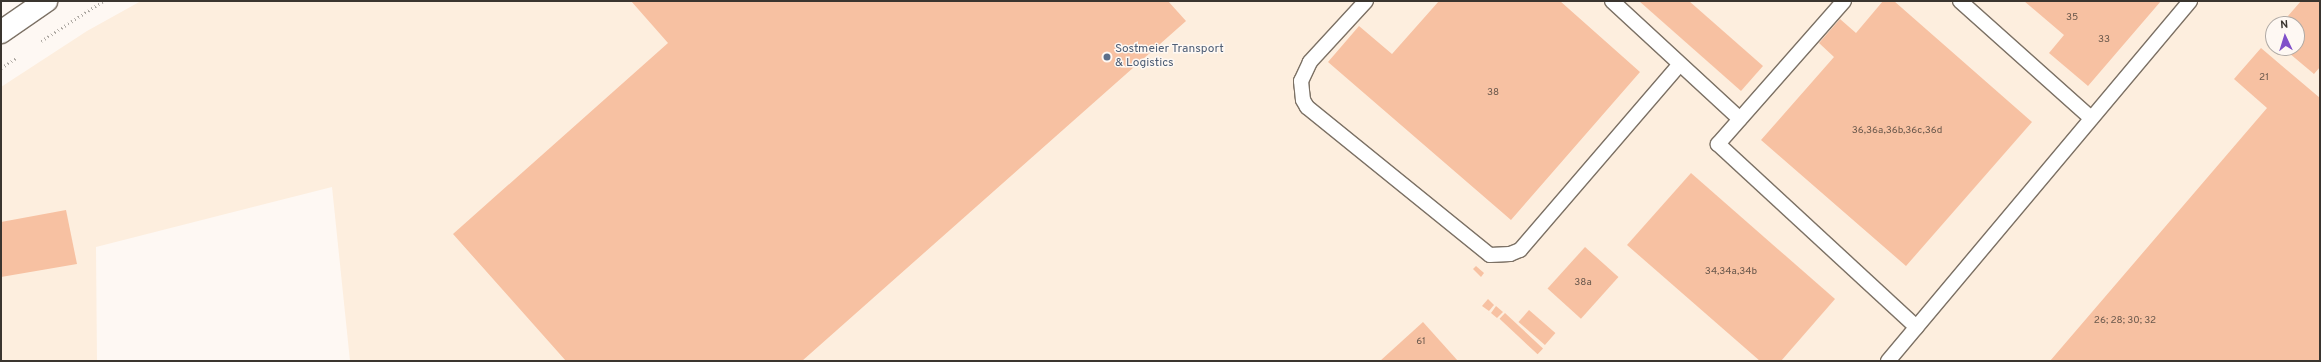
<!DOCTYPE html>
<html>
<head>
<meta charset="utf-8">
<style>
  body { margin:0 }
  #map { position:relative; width:2321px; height:362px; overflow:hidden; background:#fef8f3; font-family:Overpass,sans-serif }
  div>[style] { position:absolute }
  .built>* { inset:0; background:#fdeede }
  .building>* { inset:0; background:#f7c1a2; transform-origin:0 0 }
  .path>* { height:2.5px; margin-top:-1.25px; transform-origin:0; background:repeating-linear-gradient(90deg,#afaaa4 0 1px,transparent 0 4px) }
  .roads { filter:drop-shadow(1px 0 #7c7165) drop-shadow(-1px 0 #7c7165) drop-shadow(0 1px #7c7165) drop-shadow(0 -1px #7c7165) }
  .service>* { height:14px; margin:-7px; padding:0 7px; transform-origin:7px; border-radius:7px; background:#fff }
  .tertiary>* { height:22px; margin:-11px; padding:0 11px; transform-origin:11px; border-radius:11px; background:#fff }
  .dots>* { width:11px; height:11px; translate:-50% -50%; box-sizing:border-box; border:2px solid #fef8f3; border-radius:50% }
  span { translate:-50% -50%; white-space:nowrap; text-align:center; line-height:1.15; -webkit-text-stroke:3px #fef8f3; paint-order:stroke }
  .number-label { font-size:10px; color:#69584c }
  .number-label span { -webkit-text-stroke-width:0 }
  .service-label { font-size:12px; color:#4e5e75 }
  .left { translate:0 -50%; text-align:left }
  .frame { position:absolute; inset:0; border:2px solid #3a352f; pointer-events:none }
  .north { position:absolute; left:2265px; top:16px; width:40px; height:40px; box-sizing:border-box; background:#fef8f3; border:1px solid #b0aaa5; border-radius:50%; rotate:356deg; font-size:11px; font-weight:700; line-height:16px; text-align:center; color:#3a352f }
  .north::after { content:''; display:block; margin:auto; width:14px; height:18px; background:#8050c9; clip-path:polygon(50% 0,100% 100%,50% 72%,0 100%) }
</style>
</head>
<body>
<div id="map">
  <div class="built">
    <i style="clip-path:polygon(evenodd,141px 1px,2320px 1px,2320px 361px,350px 361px,332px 187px,96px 247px,97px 361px,1px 361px,1px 87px,87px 31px,141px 1px,2273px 24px,2297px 24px,2297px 48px,2273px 48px,2273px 24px)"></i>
  </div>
  <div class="building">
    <i style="clip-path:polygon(631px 1px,1168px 1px,1186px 21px,802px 361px,566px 361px,453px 234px,668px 43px)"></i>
    <i style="clip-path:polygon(1439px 1px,1560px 1px,1640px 72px,1511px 220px,1328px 62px,1359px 26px,1392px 54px)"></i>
    <i style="clip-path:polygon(1639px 1px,1689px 1px,1763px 66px,1741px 91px)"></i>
    <i style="clip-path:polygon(1883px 1px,1894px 1px,2032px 122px,1906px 266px,1761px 140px,1834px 57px,1819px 43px,1840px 19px,1856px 33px)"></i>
    <i style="clip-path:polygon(2024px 1px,2161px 1px,2088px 86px,2049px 53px,2064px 35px)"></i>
    <i style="clip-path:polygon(2301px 1px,2320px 1px,2320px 67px,2314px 74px,2283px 48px,2297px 48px,2297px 24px,2281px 24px)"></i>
    <i style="clip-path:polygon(2261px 48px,2320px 98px,2320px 361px,2050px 361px,2267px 108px,2234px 79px)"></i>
    <i style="clip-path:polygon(1691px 173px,1835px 299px,1781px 361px,1760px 361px,1627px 245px)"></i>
    <i style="clip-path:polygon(66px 210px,77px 264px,1px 277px,1px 222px)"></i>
    <i style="left:1585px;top:247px;width:45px;height:56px;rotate:42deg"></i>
    <i style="clip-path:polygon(1476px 266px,1484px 273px,1481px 277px,1473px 269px)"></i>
    <i style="clip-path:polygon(1488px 299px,1494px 305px,1489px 311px,1482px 306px)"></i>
    <i style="clip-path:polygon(1496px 306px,1503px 312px,1497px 318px,1491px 313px)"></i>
    <i style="left:1529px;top:310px;width:35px;height:16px;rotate:41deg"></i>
    <i style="left:1505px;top:313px;width:52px;height:8px;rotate:43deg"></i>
    <i style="clip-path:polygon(1423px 322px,1458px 361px,1380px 361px)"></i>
  </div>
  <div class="path">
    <i style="left:41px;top:41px;width:74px;rotate:-32.8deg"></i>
    <i style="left:1px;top:68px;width:18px;rotate:-34deg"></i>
  </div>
  <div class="roads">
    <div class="service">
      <i style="left:1366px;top:1px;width:83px;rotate:132.6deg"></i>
      <i style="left:1310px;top:62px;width:21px;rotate:115deg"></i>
      <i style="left:1301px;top:81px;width:19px;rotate:84deg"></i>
      <i style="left:1303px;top:100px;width:8px;rotate:60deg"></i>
      <i style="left:1307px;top:107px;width:235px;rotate:39deg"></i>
      <i style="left:1490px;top:255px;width:20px;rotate:-3deg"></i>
      <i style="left:1510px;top:254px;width:11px;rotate:-22deg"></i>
      <i style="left:1520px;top:250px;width:245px;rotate:-49.3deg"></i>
      <i style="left:1612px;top:1px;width:174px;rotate:42.7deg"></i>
      <i style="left:1844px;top:1px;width:191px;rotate:131.4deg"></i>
      <i style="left:1718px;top:144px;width:270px;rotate:42.7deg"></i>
      <i style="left:1960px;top:1px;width:176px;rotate:41.8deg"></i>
      <i style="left:1888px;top:361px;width:470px;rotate:-50deg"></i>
    </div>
    <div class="tertiary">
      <i style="left:1px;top:32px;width:55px;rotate:-34.6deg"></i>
    </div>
  </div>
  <div class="dots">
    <i style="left:1107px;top:57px;background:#5c6f8a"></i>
  </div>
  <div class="number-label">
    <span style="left:2072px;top:18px">35</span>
    <span style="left:2104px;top:40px">33</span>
    <span style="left:2264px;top:78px">21</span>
    <span style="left:1493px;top:93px">38</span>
    <span style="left:1897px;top:131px">36,36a,36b,36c,36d</span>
    <span style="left:1731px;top:272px">34,34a,34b</span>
    <span style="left:1583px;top:283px">38a</span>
    <span style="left:2125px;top:321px">26; 28; 30; 32</span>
    <span style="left:1421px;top:342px">61</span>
  </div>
  <div class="service-label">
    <span class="left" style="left:1115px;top:57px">Sostmeier Transport<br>&amp; Logistics</span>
  </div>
  <div class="frame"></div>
  <div class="north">N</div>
</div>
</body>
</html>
